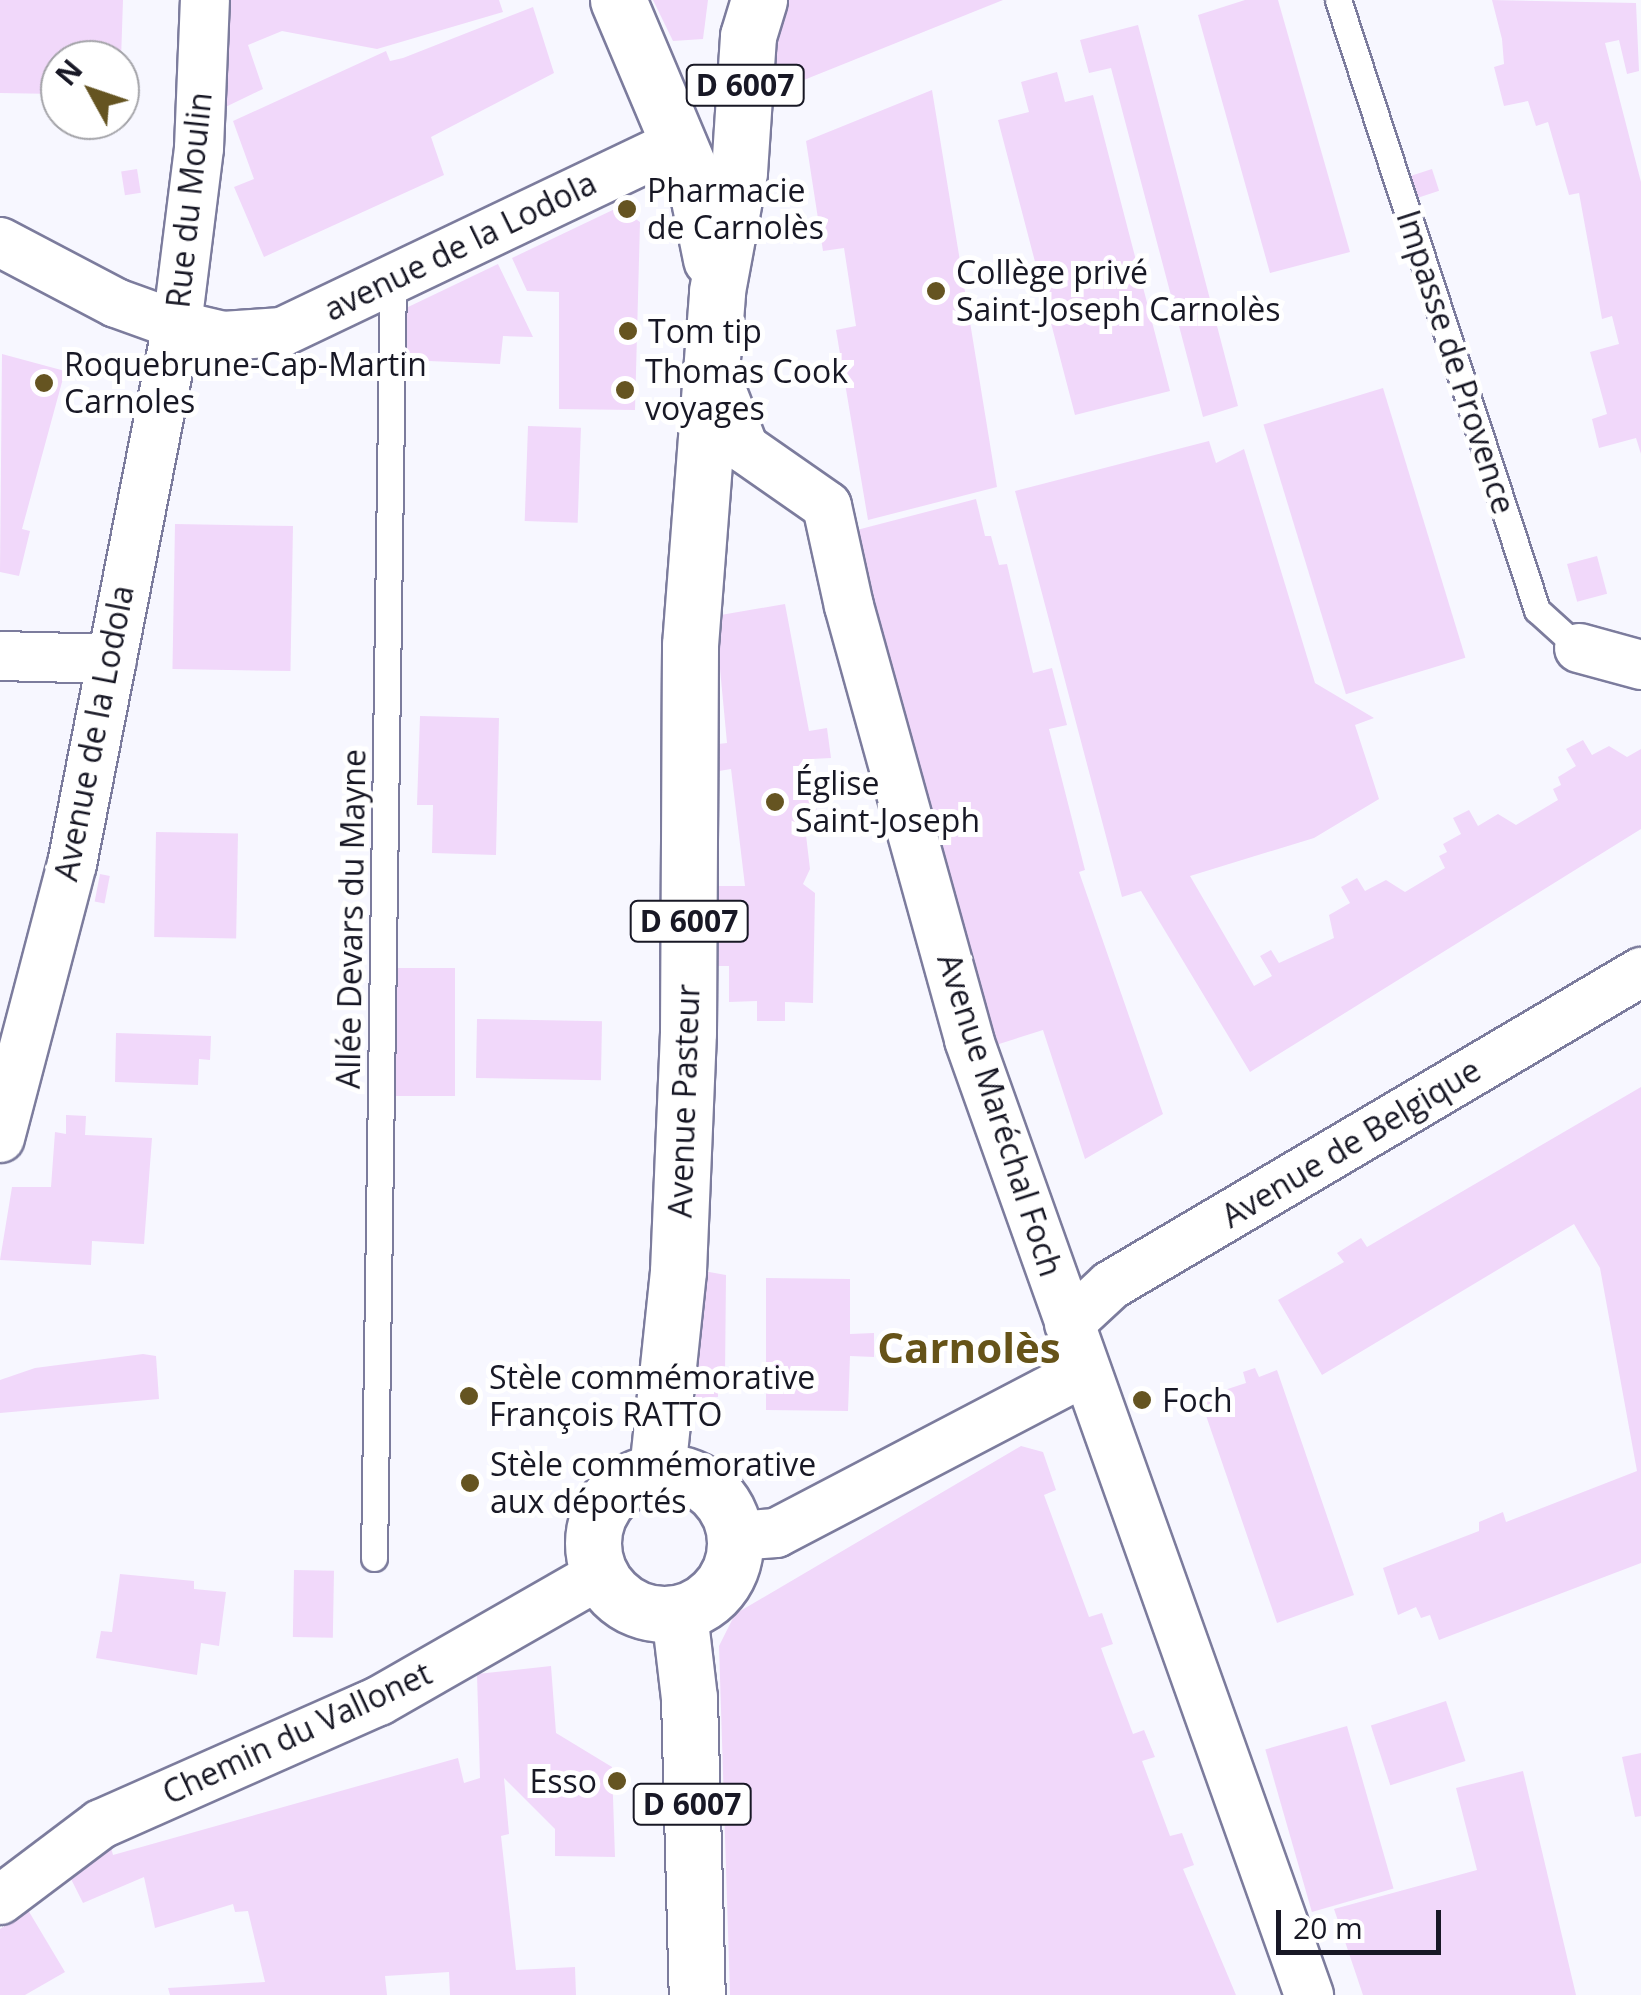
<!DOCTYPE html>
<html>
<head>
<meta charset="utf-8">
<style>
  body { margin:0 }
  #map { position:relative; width:1641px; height:1995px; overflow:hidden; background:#f7f7ff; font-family:"Open Sans",sans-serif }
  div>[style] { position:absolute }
  .building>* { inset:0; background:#f1d8fa; transform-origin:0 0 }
  .roads { filter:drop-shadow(2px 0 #7c7c9d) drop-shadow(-2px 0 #7c7c9d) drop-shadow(0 2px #7c7c9d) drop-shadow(0 -2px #7c7c9d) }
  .service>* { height:25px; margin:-12.5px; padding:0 12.5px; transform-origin:12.5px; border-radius:12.5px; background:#fff }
  .minor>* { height:48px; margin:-24px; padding:0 24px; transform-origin:24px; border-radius:24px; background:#fff }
  .primary>* { height:55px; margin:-27.5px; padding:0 27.5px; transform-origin:27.5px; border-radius:27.5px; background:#fff }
  .primary>.ring { margin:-27.5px; padding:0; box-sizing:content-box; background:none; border:55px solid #fff; border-radius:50% }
  .dots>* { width:28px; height:28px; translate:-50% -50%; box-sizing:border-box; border:5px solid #fff; border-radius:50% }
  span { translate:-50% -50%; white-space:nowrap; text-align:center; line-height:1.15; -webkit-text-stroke:10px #fff; paint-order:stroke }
  .shield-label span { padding:2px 8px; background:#fff; border:2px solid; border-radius:8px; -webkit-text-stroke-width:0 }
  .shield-label { font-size:30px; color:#181825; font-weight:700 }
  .poi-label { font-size:32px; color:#181825 }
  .left { translate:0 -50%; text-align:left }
  .right { translate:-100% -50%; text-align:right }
  .street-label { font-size:32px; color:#181825 }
  .district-label { font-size:42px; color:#665318; font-weight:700 }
  .north { position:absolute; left:40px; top:40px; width:100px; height:100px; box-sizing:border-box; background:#fff; border:2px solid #a3a3a8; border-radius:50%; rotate:310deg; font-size:28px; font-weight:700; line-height:40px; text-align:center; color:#181825 }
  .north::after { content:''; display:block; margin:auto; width:35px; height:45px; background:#655421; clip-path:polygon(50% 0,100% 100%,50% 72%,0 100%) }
  .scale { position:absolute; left:1276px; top:1910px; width:165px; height:45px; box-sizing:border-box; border:5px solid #181825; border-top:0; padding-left:12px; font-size:30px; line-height:35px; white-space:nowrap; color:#181825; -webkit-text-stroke:8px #fff; paint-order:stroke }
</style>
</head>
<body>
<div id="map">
  <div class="building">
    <i style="clip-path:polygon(0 0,123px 0,121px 60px,60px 60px,56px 121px,57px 94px,0 93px)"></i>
    <i style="clip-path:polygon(226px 0,499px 0,503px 12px,377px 49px,282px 31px,248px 45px,263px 89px,211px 114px)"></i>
    <i style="clip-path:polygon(653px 0,708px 0,703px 39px,673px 41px)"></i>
    <i style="clip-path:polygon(779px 0,1003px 0,774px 92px,757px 78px)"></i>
    <i style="clip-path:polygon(1245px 0,1278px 0,1350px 252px,1270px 273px,1198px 15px)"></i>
    <i style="clip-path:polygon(1492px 0,1636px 3px,1639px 71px,1627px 74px,1619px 40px,1605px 43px,1641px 182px,1641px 454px,1636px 438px,1599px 448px,1592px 419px,1607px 414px,1590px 352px,1619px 344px,1612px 316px,1602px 319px,1579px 193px,1569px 195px,1548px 122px,1536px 126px,1528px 101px,1504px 106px,1494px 67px,1504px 64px,1502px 39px)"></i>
    <i style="clip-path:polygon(533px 7px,554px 73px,431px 137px,444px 175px,264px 257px,234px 187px,254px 179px,233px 121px,386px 51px,390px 61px,403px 58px)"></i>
    <i style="clip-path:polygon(1138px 25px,1238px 406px,1203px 417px,1111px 68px,1089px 73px,1080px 40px)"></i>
    <i style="clip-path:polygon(1057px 72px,1065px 102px,1093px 95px,1170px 391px,1075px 415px,998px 120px,1029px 112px,1021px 82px)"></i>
    <i style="clip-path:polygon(932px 90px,997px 487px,868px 520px,836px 330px,856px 326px,844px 248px,823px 251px,806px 141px)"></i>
    <i style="left:137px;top:169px;width:24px;height:16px;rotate:81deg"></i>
    <i style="left:1432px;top:169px;width:23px;height:30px;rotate:72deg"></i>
    <i style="clip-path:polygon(619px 207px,640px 222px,635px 410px,559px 409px,559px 292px,527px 291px,512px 258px)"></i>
    <i style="clip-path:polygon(498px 264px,533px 337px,503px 336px,500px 364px,405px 360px,406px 308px)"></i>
    <i style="clip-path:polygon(2px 354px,65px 371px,22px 529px,30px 531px,19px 576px,0 572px)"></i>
    <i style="left:1383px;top:388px;width:282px;height:125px;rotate:73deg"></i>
    <i style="left:528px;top:426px;width:53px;height:95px;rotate:2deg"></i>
    <i style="clip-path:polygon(1209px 441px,1216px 463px,1244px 449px,1315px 683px,1374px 718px,1355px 725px,1379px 799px,1314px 838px,1190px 876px,1254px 986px,1272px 976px,1260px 956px,1271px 950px,1279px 963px,1334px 938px,1329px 915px,1350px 903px,1341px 887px,1357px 878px,1365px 891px,1386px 880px,1405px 892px,1445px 868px,1439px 856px,1447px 852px,1443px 844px,1461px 834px,1453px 818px,1469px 810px,1478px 826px,1498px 814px,1516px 825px,1558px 800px,1553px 789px,1561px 785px,1558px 777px,1576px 766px,1566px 749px,1583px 740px,1592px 755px,1609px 746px,1627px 757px,1641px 749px,1641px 829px,1250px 1072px,1141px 891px,1122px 897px,1015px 491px)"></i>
    <i style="clip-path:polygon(976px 499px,985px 536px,991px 536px,999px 565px,1007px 564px,1033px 673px,1052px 668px,1067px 725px,1049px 729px,1085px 870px,1079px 872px,1163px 1114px,1085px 1159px,1043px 1030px,996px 1045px,853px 531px)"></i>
    <i style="left:175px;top:524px;width:118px;height:145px;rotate:1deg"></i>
    <i style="left:1597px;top:556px;width:39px;height:31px;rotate:75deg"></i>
    <i style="clip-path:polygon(785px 604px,809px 731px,827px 728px,831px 758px,811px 759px,819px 833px,806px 835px,810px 869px,803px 884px,815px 893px,813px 1003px,785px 1002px,785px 1021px,757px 1021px,757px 1001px,729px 1002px,729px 966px,707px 966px,709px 886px,745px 886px,731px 769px,713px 772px,709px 745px,727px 743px,715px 616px)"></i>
    <i style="clip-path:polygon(420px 716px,499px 718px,496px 855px,432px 853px,433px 805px,417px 805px)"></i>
    <i style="left:156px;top:832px;width:82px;height:105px;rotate:1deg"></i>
    <i style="left:100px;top:874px;width:10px;height:28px;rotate:11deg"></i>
    <i style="left:455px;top:968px;width:128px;height:61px;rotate:90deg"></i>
    <i style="left:477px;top:1019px;width:125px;height:59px;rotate:1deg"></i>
    <i style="clip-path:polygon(116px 1033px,211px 1036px,210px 1060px,199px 1059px,198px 1085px,115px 1082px)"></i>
    <i style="clip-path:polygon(1641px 1087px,1641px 1563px,1439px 1640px,1430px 1615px,1421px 1618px,1416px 1607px,1398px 1615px,1383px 1568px,1479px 1531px,1479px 1522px,1503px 1512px,1506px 1522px,1637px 1471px,1600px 1268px,1574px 1224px,1322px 1375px,1278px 1300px,1344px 1262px,1337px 1253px,1361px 1238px,1367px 1247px)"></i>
    <i style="clip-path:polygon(66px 1115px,86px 1116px,85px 1135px,152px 1138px,144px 1244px,92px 1241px,91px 1265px,0 1260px,12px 1187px,51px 1187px,55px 1132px,66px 1134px)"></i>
    <i style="clip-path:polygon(698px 1270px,726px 1275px,725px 1376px,718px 1376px,718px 1397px,696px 1398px)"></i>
    <i style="clip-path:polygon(766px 1278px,850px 1279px,850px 1334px,874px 1333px,874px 1357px,850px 1356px,848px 1411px,766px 1410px)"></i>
    <i style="clip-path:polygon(143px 1354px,156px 1356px,159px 1399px,0 1413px,0 1380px,35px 1368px)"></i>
    <i style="clip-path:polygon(1255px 1368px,1259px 1377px,1277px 1370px,1354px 1595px,1277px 1623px,1200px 1398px,1246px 1383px,1243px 1372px)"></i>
    <i style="clip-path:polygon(1021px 1446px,1043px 1452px,1056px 1490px,1044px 1495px,1089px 1617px,1102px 1613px,1113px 1644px,1101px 1648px,1106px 1662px,1133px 1734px,1144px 1730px,1155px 1757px,1142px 1761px,1170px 1836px,1182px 1833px,1194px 1865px,1183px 1869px,1236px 1995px,730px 1995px,719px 1646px,735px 1614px)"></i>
    <i style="left:294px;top:1570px;width:40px;height:67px;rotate:1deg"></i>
    <i style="clip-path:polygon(120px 1574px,194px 1581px,194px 1589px,226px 1592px,219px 1646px,201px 1643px,197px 1675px,96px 1658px,101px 1631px,112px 1632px)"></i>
    <i style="clip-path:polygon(551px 1666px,556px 1733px,612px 1767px,615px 1857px,555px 1856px,555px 1829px,504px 1778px,509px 1834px,501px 1836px,516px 1970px,575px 1967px,576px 1995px,450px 1995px,449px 1972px,385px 1976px,387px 1995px,170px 1995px,168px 1988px,265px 1982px,248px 1911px,235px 1912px,233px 1904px,155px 1928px,144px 1877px,83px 1903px,64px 1865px,111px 1847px,113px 1855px,458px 1758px,464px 1783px,480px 1778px,477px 1674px)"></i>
    <i style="left:1446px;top:1701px;width:63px;height:79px;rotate:72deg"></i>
    <i style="left:1347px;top:1726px;width:169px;height:85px;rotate:74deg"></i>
    <i style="clip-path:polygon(1641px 1753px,1641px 1816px,1635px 1817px,1622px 1757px)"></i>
    <i style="clip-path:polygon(1523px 1771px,1576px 1995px,1363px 1995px,1334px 1909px,1477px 1870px,1456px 1788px)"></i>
    <i style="clip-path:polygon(28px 1910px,65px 1972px,25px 1995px,0 1995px,0 1929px)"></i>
  </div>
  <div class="roads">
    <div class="service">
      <i style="left:1338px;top:0;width:642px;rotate:71.93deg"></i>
      <i style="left:1537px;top:610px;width:57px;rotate:42.1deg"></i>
      <i style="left:374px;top:1558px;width:1276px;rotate:-89.15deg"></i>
    </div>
    <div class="minor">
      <i style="left:0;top:242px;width:131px;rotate:27.7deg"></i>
      <i style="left:116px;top:303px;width:65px;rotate:19.8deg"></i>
      <i style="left:177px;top:325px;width:47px;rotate:13.4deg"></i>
      <i style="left:223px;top:336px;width:59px;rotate:-3.9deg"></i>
      <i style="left:282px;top:332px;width:442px;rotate:-25.5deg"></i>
      <i style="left:714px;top:371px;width:83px;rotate:68.7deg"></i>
      <i style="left:744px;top:448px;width:101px;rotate:34.9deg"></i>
      <i style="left:827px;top:506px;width:102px;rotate:77.6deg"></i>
      <i style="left:849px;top:606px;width:450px;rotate:74.5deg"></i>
      <i style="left:969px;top:1040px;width:1014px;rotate:70.4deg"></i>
      <i style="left:1579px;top:648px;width:64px;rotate:15.3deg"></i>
      <i style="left:0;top:656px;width:112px;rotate:1.5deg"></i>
      <i style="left:0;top:1138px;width:283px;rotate:-75.3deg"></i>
      <i style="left:72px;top:864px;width:549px;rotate:-78.98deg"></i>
      <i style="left:177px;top:325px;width:178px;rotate:-82.9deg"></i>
      <i style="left:199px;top:148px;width:148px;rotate:-87.7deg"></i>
      <i style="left:1069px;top:1324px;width:57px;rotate:-42.9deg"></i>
      <i style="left:1111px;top:1285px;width:616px;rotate:-30.56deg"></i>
      <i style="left:736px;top:1536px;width:40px;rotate:-4.3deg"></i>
      <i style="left:776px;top:1533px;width:350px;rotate:-27.6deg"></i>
      <i style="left:0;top:1900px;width:126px;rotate:-37deg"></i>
      <i style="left:101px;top:1824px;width:304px;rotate:-23.9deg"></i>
      <i style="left:379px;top:1701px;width:254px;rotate:-29.8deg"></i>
    </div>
    <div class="primary">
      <i style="left:618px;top:0;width:201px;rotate:67.1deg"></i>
      <i style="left:696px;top:185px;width:76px;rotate:78.5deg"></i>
      <i style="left:657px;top:1471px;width:201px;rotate:-84deg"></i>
      <i style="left:678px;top:1271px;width:239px;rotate:-87.6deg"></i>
      <i style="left:688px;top:1032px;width:387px;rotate:-89.7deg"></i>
      <i style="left:690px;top:645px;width:355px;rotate:-85.6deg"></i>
      <i style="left:717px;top:291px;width:121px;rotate:-79.5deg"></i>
      <i style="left:739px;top:172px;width:136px;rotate:-86.2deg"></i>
      <i style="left:748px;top:36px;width:38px;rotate:-73deg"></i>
      <i class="ring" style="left:593px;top:1472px;width:87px;height:87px"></i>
      <i style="left:679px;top:1613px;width:86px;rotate:83.3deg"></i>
      <i style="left:689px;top:1698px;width:297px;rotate:88.5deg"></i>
    </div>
  </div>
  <div class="dots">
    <i style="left:627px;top:209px;background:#655421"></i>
    <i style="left:936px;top:291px;background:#655421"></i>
    <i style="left:628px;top:331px;background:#655421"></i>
    <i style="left:44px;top:383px;background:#655421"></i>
    <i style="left:625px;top:390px;background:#655421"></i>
    <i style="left:775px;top:802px;background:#655421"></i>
    <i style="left:469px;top:1396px;background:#655421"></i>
    <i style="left:1142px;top:1400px;background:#655421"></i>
    <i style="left:470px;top:1483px;background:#655421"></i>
    <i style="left:617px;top:1781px;background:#655421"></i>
  </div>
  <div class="shield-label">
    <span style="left:745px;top:85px">D 6007</span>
    <span style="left:689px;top:921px">D 6007</span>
    <span style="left:692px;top:1804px">D 6007</span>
  </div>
  <div class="poi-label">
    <span class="left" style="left:647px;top:209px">Pharmacie<br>de Carnolès</span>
    <span class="left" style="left:956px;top:291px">Collège privé<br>Saint-Joseph Carnolès</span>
    <span class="left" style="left:648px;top:331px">Tom tip</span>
    <span class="left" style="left:64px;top:383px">Roquebrune-Cap-Martin<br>Carnoles</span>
    <span class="left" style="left:645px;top:390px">Thomas Cook<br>voyages</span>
    <span class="left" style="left:795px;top:802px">Église<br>Saint-Joseph</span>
    <span class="left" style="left:489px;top:1396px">Stèle commémorative<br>François RATTO</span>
    <span class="left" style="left:1162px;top:1400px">Foch</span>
    <span class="left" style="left:490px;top:1483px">Stèle commémorative<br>aux déportés</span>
    <span class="right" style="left:597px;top:1781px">Esso</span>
  </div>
  <div class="street-label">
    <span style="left:189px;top:200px;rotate:-84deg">Rue du Moulin</span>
    <span style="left:460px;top:246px;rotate:-26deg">avenue de la Lodola</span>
    <span style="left:1456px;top:362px;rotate:72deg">Impasse de Provence</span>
    <span style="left:94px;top:733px;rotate:-79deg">Avenue de la Lodola</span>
    <span style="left:351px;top:919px;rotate:-89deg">Allée Devars du Mayne</span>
    <span style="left:684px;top:1101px;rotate:-88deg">Avenue Pasteur</span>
    <span style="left:1000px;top:1115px;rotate:72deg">Avenue Maréchal Foch</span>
    <span style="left:1351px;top:1143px;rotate:-31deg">Avenue de Belgique</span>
    <span style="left:297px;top:1733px;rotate:-25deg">Chemin du Vallonet</span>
  </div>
  <div class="district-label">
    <span style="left:969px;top:1347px">Carnolès</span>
  </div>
  <div class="north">N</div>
  <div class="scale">20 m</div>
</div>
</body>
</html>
